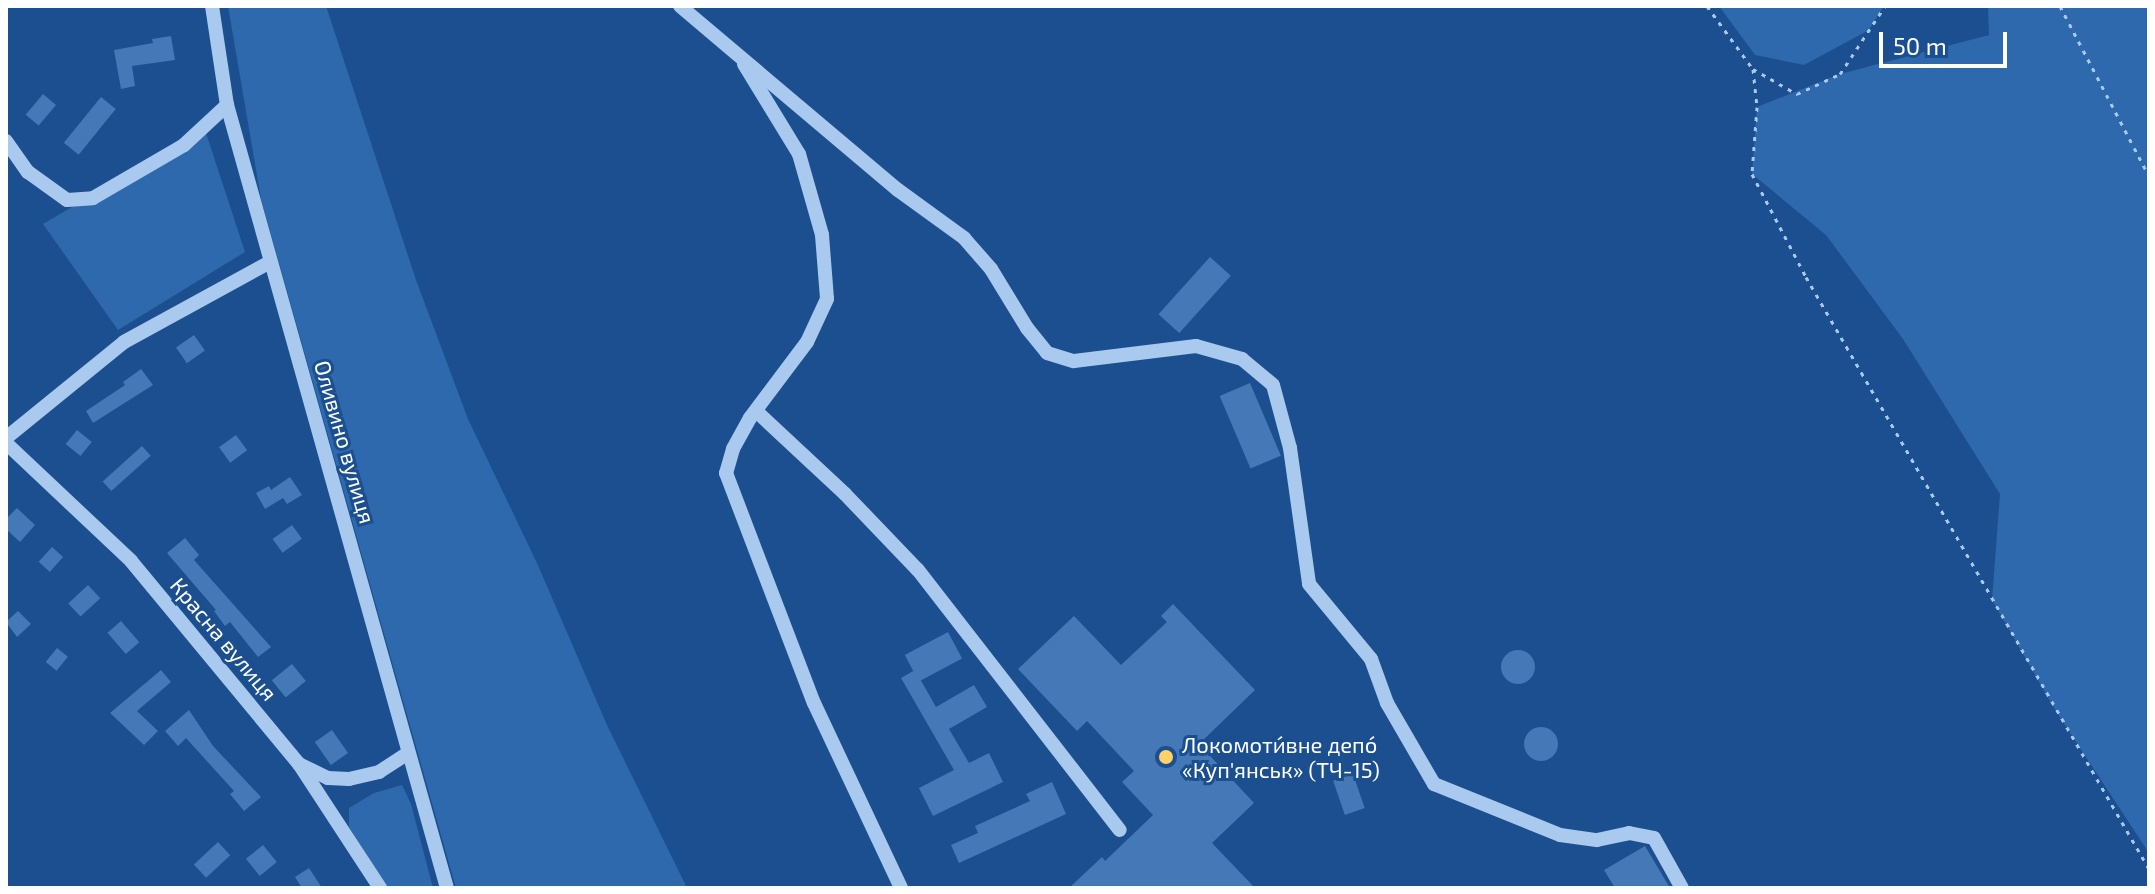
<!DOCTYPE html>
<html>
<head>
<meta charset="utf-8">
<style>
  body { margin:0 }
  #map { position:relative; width:2155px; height:894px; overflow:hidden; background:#1b4f8f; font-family:"Exo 2",sans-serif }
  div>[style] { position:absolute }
  .green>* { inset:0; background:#2e69ad }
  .building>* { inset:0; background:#4478b7; transform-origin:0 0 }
  .round { border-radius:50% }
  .path>* { height:3px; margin-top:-1.5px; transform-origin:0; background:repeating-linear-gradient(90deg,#a9c9ee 0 4px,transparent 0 10px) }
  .minor>* { height:14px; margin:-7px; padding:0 7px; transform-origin:7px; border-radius:7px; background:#a9c9ee }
  .dots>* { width:22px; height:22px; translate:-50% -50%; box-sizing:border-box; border:4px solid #1b4f8f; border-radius:50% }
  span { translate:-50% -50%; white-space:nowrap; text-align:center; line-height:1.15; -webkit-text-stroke:6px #1b4f8f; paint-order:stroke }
  .street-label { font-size:22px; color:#fff }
  .poi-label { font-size:22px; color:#fff }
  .left { translate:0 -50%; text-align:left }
  .frame { position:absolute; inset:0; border:8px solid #fff; pointer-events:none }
  .scale { position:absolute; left:1879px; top:32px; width:128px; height:36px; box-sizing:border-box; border:4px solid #fff; border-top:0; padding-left:10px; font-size:24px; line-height:28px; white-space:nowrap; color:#fff; -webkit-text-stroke:6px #1b4f8f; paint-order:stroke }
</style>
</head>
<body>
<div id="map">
  <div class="green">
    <i style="clip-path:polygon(228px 6px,326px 6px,416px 280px,468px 419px,537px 563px,607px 725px,687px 888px,456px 888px,261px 199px)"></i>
    <i style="clip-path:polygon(1719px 6px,1884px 6px,1869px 30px,1804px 65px,1755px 55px)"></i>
    <i style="clip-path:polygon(1988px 6px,2149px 6px,2149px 853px,2057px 713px,1992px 600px,2000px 494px,1903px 339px,1826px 235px,1752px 174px,1757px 107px,1840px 74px,1989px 35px)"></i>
    <i style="clip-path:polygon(206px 133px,245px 252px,118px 330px,43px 224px,135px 170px)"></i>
    <i style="clip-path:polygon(402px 785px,411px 804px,433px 888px,387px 888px,349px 827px,349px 808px,374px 793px)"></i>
  </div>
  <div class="building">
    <i style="clip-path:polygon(171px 36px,175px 60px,132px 66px,135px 86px,121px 89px,114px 50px,153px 43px,152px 39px)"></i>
    <i style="left:43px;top:94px;width:17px;height:27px;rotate:40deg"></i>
    <i style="left:101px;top:97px;width:19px;height:59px;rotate:39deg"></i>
    <i style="left:1210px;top:257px;width:28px;height:77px;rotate:42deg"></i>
    <i style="left:194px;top:335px;width:19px;height:22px;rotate:55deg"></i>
    <i style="clip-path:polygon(141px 369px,153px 385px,93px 423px,86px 411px,125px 385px,123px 382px)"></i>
    <i style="left:1250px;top:383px;width:79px;height:33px;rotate:67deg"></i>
    <i style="left:77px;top:430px;width:19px;height:18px;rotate:39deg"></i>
    <i style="left:236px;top:435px;width:19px;height:21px;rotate:54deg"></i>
    <i style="left:142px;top:446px;width:13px;height:53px;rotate:48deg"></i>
    <i style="clip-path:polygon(290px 477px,302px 495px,287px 504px,283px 498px,265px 509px,256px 493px,269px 486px,271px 490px)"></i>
    <i style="clip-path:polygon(17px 508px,35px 525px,20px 542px,6px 529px,6px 519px)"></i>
    <i style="left:292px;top:525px;width:17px;height:24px;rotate:54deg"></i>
    <i style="clip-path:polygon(185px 538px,199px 555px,194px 560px,271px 647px,258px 657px,230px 622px,225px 626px,214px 611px,216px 610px,167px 553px)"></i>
    <i style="left:52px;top:547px;width:15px;height:20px;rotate:42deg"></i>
    <i style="left:88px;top:585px;width:18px;height:27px;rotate:47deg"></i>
    <i style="clip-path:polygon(1173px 604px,1255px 690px,1199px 744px,1254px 803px,1212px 843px,1255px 888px,1069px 888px,1102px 857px,1105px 861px,1153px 815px,1122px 782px,1134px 771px,1087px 721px,1077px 731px,1018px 669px,1074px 616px,1121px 665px,1167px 622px,1161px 616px)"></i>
    <i style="clip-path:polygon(18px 611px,31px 624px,17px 637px,6px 622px)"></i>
    <i style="left:121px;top:621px;width:28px;height:18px;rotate:49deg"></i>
    <i style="left:948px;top:632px;width:30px;height:49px;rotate:62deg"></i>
    <i style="left:57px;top:648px;width:14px;height:18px;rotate:39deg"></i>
    <i class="round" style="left:1501px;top:650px;width:34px;height:34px"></i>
    <i style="left:292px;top:664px;width:22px;height:26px;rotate:51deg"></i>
    <i style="clip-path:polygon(161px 670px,171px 682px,137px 711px,158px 731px,144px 745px,110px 713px)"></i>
    <i style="clip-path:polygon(915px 670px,936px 707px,974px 685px,987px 707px,949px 729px,969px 763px,989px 753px,1003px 782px,933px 816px,919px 788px,954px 770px,901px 678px)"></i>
    <i style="clip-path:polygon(189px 710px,213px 746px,261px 797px,244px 811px,230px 794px,234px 791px,186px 738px,178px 746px,165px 731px)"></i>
    <i class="round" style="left:1524px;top:727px;width:34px;height:34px"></i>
    <i style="left:332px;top:730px;width:28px;height:21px;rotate:55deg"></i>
    <i style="left:1353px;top:774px;width:36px;height:21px;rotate:71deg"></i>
    <i style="clip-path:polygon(1052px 782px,1066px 814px,959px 863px,951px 845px,978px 833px,975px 826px,1030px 801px,1026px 794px)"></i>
    <i style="left:218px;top:842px;width:18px;height:33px;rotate:47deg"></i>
    <i style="left:263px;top:845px;width:22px;height:22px;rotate:51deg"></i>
    <i style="clip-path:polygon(1645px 846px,1670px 888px,1615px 888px,1604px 870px)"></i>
    <i style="clip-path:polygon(309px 868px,322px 888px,302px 888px,295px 877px)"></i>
  </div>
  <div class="path">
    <i style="left:1707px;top:6px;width:78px;rotate:53.9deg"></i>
    <i style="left:1753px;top:69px;width:38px;rotate:84deg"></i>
    <i style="left:1757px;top:107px;width:67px;rotate:94.3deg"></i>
    <i style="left:1752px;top:174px;width:116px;rotate:62.3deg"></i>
    <i style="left:1806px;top:277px;width:684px;rotate:59.91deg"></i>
    <i style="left:2060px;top:6px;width:192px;rotate:62.4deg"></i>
    <i style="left:1753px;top:69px;width:51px;rotate:29.6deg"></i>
    <i style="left:1797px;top:94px;width:47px;rotate:-24.9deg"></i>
    <i style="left:1840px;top:74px;width:82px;rotate:-56.5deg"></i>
  </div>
  <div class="minor">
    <i style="left:212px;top:6px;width:100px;rotate:81.4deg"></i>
    <i style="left:227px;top:105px;width:813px;rotate:74.31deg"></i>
    <i style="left:680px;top:6px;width:285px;rotate:40.2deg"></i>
    <i style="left:898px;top:190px;width:82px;rotate:36deg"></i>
    <i style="left:964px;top:238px;width:41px;rotate:48.9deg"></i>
    <i style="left:991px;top:269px;width:69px;rotate:58.6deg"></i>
    <i style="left:1027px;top:328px;width:32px;rotate:51deg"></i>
    <i style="left:1047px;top:353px;width:28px;rotate:17deg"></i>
    <i style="left:1074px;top:361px;width:123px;rotate:-7deg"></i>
    <i style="left:1196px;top:346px;width:48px;rotate:15.8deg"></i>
    <i style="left:1242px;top:359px;width:40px;rotate:40deg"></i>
    <i style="left:1273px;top:385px;width:65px;rotate:74.9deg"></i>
    <i style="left:1290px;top:448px;width:137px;rotate:82deg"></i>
    <i style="left:1309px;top:584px;width:97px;rotate:50.4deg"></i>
    <i style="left:1371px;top:659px;width:47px;rotate:70deg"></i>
    <i style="left:1387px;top:703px;width:94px;rotate:59.9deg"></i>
    <i style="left:1434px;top:784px;width:136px;rotate:22deg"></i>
    <i style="left:1560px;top:835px;width:37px;rotate:8deg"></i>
    <i style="left:1597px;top:840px;width:33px;rotate:-12deg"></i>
    <i style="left:1629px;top:833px;width:25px;rotate:11deg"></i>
    <i style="left:1654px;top:838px;width:57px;rotate:60.8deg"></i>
    <i style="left:744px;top:64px;width:105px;rotate:58.6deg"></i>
    <i style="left:799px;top:154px;width:84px;rotate:74.1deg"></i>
    <i style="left:822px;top:235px;width:64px;rotate:85.5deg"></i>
    <i style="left:827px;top:299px;width:47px;rotate:114.9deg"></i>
    <i style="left:807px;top:342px;width:95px;rotate:126.9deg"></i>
    <i style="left:750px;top:418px;width:35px;rotate:119deg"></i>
    <i style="left:733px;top:449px;width:25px;rotate:106deg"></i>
    <i style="left:726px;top:473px;width:246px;rotate:69.1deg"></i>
    <i style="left:814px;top:703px;width:204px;rotate:64.8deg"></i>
    <i style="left:6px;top:141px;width:38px;rotate:55deg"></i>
    <i style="left:28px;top:172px;width:48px;rotate:35.7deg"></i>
    <i style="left:67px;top:200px;width:26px;rotate:-4deg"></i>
    <i style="left:93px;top:198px;width:105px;rotate:-30.2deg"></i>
    <i style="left:184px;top:145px;width:59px;rotate:-42.9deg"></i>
    <i style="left:756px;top:411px;width:122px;rotate:43deg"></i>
    <i style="left:845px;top:494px;width:105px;rotate:46.2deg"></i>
    <i style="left:918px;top:570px;width:329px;rotate:52.2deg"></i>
    <i style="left:6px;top:438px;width:152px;rotate:-39.1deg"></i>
    <i style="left:124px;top:342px;width:166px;rotate:-28.7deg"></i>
    <i style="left:6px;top:443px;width:172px;rotate:43.3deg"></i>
    <i style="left:131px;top:561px;width:264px;rotate:50.4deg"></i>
    <i style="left:299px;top:764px;width:148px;rotate:56.8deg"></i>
    <i style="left:299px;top:764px;width:32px;rotate:26deg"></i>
    <i style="left:328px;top:778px;width:21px;rotate:3deg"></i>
    <i style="left:349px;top:779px;width:31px;rotate:-13deg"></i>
    <i style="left:379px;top:772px;width:35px;rotate:-33deg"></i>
  </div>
  <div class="dots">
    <i style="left:1166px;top:757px;background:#ffd166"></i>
  </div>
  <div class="street-label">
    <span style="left:345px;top:442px;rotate:74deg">Оливино вулиця</span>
    <span style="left:224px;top:639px;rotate:50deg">Красна вулиця</span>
  </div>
  <div class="poi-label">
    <span class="left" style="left:1182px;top:757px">Локомоти́вне депо́<br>«Куп'янськ» (ТЧ-15)</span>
  </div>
  <div class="frame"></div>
  <div class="scale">50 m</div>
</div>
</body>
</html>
